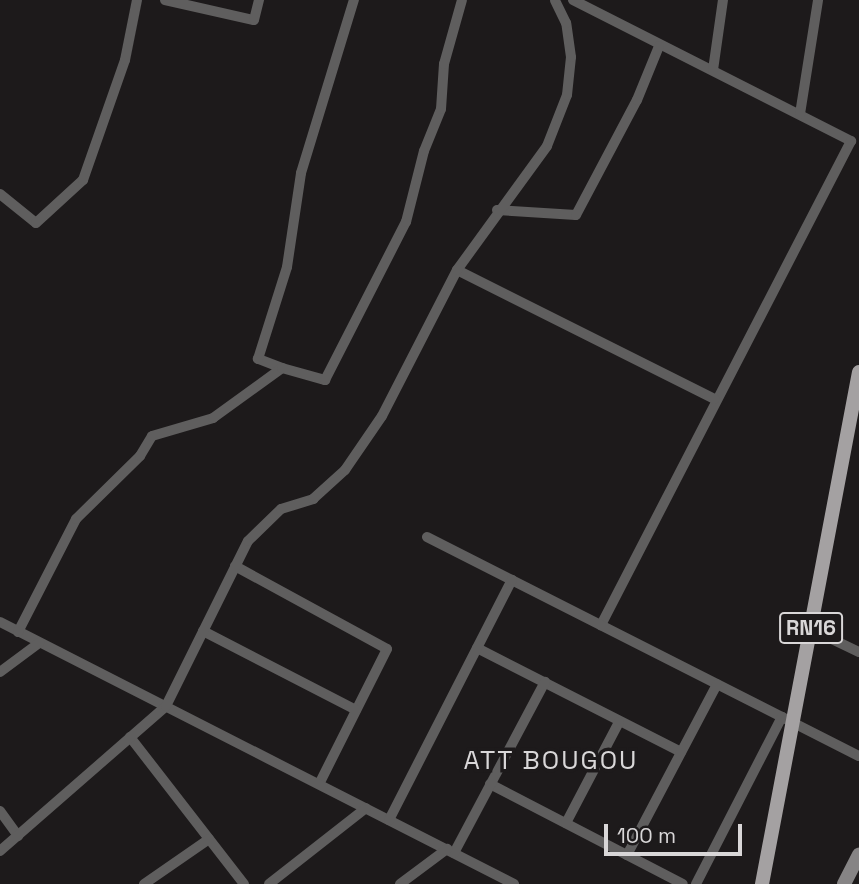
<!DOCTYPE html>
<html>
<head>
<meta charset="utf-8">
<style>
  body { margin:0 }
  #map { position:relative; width:859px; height:884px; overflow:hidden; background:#1d1a1b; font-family:"Space Grotesk",sans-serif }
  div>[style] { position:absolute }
  .street>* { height:10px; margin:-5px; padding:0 5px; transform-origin:5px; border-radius:5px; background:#5f5e5e }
  .secondary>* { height:14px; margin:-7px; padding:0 7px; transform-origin:7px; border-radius:7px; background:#868485 }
  .primary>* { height:14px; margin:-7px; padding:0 7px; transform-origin:7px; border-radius:7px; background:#a4a1a2 }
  span { translate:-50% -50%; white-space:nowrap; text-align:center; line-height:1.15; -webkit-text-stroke:7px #1d1a1b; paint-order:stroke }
  .shield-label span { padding:2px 5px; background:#1d1a1b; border:2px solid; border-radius:5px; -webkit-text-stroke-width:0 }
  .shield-label { font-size:21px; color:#d9d7d8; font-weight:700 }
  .quarter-label { font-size:26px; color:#d9d7d8; letter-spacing:2px }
  .scale { position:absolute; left:604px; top:824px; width:138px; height:32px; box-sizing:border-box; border:4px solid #d9d7d8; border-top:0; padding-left:9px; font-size:21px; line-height:24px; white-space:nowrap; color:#d9d7d8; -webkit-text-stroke:5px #1d1a1b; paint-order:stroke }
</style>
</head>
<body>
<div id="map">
  <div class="street">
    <i style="left:165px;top:0;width:91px;rotate:12.7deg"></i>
    <i style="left:254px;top:20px;width:21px;rotate:-76deg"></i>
    <i style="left:573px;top:0;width:312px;rotate:26.9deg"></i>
    <i style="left:851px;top:141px;width:545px;rotate:117.32deg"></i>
    <i style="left:713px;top:70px;width:71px;rotate:-81.9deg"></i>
    <i style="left:800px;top:114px;width:115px;rotate:-81deg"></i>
    <i style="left:0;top:194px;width:46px;rotate:38.9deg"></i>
    <i style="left:36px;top:223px;width:64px;rotate:-42.5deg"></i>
    <i style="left:83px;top:180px;width:127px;rotate:-70.7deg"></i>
    <i style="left:125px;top:60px;width:61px;rotate:-78.7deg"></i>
    <i style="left:497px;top:210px;width:79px;rotate:3.6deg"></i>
    <i style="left:576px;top:215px;width:130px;rotate:-62.1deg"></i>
    <i style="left:637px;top:100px;width:58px;rotate:-67.8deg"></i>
    <i style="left:457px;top:270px;width:288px;rotate:26.6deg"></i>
    <i style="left:282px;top:368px;width:26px;rotate:-159deg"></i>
    <i style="left:258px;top:359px;width:96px;rotate:-72.5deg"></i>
    <i style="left:287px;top:267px;width:95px;rotate:-81.5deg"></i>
    <i style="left:301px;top:173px;width:181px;rotate:-73deg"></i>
    <i style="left:427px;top:537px;width:484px;rotate:26.9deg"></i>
    <i style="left:235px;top:566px;width:173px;rotate:28.6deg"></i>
    <i style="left:387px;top:649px;width:151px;rotate:116.7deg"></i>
    <i style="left:0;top:622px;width:577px;rotate:27.01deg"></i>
    <i style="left:811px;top:629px;width:53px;rotate:25.6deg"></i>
    <i style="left:203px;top:631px;width:172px;rotate:27.3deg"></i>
    <i style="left:18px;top:632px;width:127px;rotate:-62.8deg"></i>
    <i style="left:76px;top:519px;width:90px;rotate:-44.5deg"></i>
    <i style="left:140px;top:456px;width:23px;rotate:-59deg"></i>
    <i style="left:152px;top:436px;width:64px;rotate:-16.4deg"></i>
    <i style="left:213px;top:418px;width:85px;rotate:-35.9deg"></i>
    <i style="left:282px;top:368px;width:45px;rotate:15.6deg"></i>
    <i style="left:325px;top:380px;width:178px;rotate:-62.9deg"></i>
    <i style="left:406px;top:222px;width:73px;rotate:-75.8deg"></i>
    <i style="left:424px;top:151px;width:45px;rotate:-68deg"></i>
    <i style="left:441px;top:109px;width:45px;rotate:-86.2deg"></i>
    <i style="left:444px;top:64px;width:66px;rotate:-74.3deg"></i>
    <i style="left:477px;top:648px;width:229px;rotate:27deg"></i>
    <i style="left:0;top:672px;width:49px;rotate:-36.6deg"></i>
    <i style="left:130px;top:737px;width:186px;rotate:52.2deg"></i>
    <i style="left:490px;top:784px;width:217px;rotate:27.4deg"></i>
    <i style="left:0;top:811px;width:31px;rotate:54deg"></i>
    <i style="left:389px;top:820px;width:270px;rotate:-62.9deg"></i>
    <i style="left:566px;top:823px;width:114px;rotate:-62.3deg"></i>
    <i style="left:0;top:851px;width:220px;rotate:-41.1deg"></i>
    <i style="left:166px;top:706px;width:184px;rotate:-63.6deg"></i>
    <i style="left:248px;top:541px;width:46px;rotate:-44.1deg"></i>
    <i style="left:281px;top:509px;width:34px;rotate:-17deg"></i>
    <i style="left:313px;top:499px;width:43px;rotate:-42.2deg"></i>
    <i style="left:345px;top:470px;width:65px;rotate:-55.6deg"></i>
    <i style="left:382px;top:416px;width:164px;rotate:-62.8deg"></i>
    <i style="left:457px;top:270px;width:153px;rotate:-54deg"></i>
    <i style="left:547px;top:146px;width:55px;rotate:-68.6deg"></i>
    <i style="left:567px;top:95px;width:38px;rotate:-84deg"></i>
    <i style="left:571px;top:57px;width:34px;rotate:-98deg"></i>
    <i style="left:566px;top:23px;width:25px;rotate:-116deg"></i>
    <i style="left:454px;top:853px;width:194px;rotate:-62deg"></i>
    <i style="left:627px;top:855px;width:193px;rotate:-62.2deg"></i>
    <i style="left:144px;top:884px;width:79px;rotate:-34.7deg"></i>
    <i style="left:269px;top:884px;width:123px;rotate:-38.1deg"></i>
    <i style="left:400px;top:884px;width:59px;rotate:-36.7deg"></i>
    <i style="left:696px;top:884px;width:188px;rotate:-62.8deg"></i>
  </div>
  <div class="secondary">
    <i style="left:844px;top:884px;width:33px;rotate:-63deg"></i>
  </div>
  <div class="primary">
    <i style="left:762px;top:884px;width:521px;rotate:-79.27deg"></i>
  </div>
  <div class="shield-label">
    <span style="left:811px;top:628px">RN16</span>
  </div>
  <div class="quarter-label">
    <span style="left:551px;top:761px">ATT BOUGOU</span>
  </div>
  <div class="scale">100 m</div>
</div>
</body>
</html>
